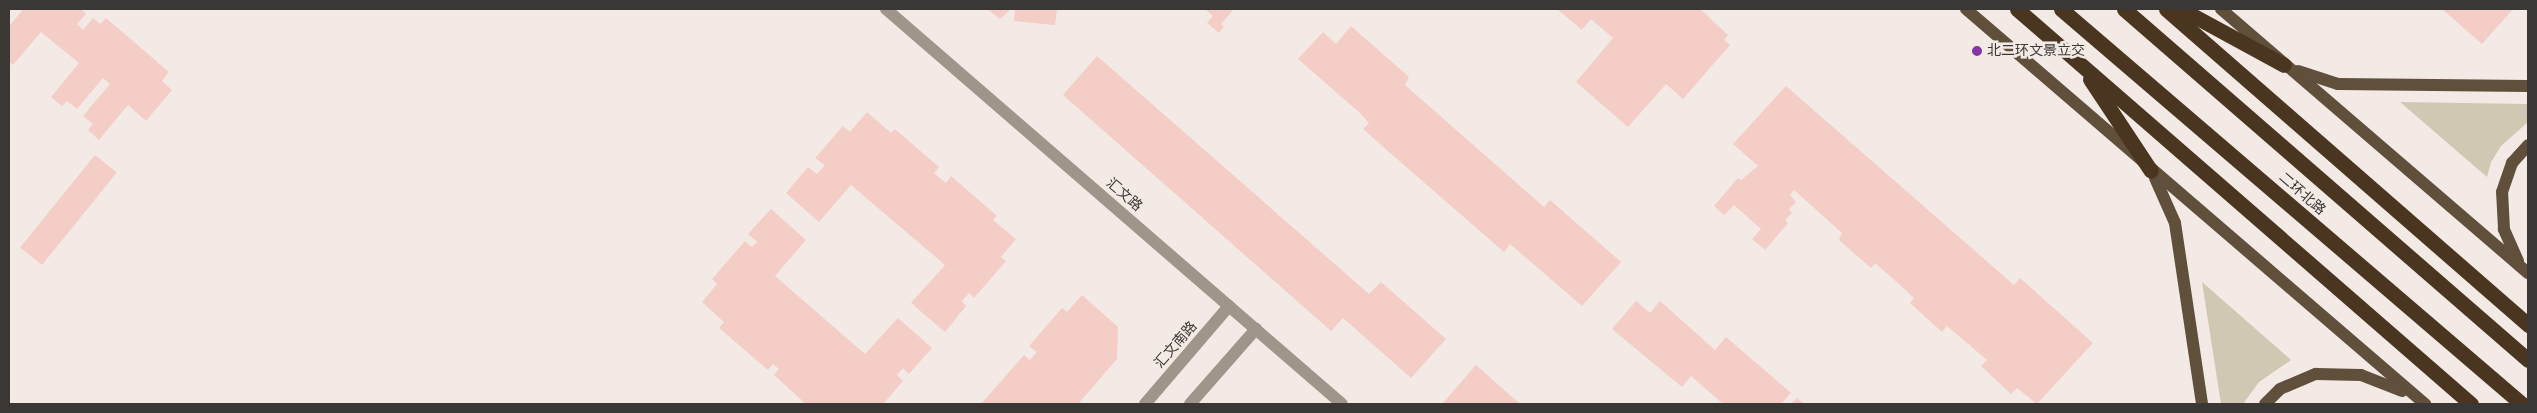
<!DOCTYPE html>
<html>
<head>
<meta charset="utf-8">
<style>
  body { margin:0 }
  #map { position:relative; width:2537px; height:413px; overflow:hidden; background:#f3eae5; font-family:"Varela Round","Noto Sans SC",sans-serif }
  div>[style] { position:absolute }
  .green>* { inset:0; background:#d0c8b3 }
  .building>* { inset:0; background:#f4cdc6; transform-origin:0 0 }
  .minor>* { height:12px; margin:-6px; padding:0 6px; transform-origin:6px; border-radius:6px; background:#9f958a }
  .major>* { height:12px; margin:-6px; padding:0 6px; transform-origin:6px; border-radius:6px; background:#604f3b }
  .highway>* { height:15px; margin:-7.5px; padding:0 7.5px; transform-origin:7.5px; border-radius:7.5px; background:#4a3620 }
  .dots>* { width:14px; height:14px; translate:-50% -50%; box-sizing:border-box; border:2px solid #f3eae5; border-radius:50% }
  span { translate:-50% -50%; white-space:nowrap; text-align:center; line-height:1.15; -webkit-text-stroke:5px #f3eae5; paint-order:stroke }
  .poi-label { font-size:14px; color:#3a3735 }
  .left { translate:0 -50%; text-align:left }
  .street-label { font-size:14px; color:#3a3735 }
  .frame { position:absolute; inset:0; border:10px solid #3a3735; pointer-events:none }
</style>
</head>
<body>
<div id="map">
  <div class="green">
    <i style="clip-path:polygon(2400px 102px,2528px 104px,2528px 122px,2501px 146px,2491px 162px,2487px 177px)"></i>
    <i style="clip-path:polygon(2202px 282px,2291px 360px,2259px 382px,2243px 404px,2221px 404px)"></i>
  </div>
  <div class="building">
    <i style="clip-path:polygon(20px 9px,81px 9px,86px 14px,77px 24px,83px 30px,93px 18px,100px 24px,106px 18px,169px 72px,162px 81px,172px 90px,146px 121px,128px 105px,99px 140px,88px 130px,93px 124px,83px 116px,110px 84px,103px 78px,77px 109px,67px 101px,62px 106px,51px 97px,79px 63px,41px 32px,13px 65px,9px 62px,9px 26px,22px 11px)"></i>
    <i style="clip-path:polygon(987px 9px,1011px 9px,1000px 19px)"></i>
    <i style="clip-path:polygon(1015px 9px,1057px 9px,1055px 25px,1014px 21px)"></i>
    <i style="clip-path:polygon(1205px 9px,1234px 9px,1221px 24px,1224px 27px,1219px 33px,1207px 23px,1213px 16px)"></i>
    <i style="clip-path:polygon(1557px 9px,1700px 9px,1728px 35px,1724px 40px,1730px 45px,1683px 99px,1666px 84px,1628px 127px,1576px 82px,1613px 38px,1591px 19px,1582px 30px)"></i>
    <i style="clip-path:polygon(2442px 9px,2513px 9px,2482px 44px)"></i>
    <i style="clip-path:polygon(1351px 26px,1409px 77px,1405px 85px,1544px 207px,1550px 200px,1621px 262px,1582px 306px,1510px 244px,1504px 252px,1389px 152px,1363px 129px,1369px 123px,1360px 113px,1298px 59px,1323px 32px,1336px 44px)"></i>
    <i style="clip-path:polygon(1097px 56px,1369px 294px,1381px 282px,1446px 339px,1411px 378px,1343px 318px,1331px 331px,1063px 95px)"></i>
    <i style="clip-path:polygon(1786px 86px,2014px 285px,2020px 278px,2093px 343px,2037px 404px,2017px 388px,2011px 394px,1981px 366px,1987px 360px,1947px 326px,1942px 332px,1910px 303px,1914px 298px,1900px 285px,1875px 263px,1871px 268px,1839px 240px,1842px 233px,1794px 190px,1790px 195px,1796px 202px,1789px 209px,1792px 213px,1785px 220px,1788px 223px,1765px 250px,1752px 239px,1761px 229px,1734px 205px,1724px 215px,1714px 206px,1738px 178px,1741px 180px,1758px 166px,1733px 144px)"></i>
    <i style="clip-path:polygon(867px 112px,891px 133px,895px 129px,939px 167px,934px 173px,946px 183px,951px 176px,997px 216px,993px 220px,1016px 239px,1001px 257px,1006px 261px,974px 298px,969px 293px,962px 301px,966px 306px,945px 332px,911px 303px,945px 265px,851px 185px,819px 222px,786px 193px,808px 167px,817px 174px,825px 165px,815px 158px,843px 126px,850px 132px)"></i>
    <i style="left:95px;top:155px;width:28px;height:119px;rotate:39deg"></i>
    <i style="clip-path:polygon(771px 209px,806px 240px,775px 276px,865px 354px,898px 318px,932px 348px,909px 374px,903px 368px,897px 375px,903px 381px,883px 404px,806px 404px,774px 375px,779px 369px,773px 364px,768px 370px,719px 328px,724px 322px,702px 302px,717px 284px,712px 279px,745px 241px,752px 247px,757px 242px,748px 234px)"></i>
    <i style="clip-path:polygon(1082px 295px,1118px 327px,1117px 359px,1078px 404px,981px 404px,1024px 355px,1030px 360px,1037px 352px,1029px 346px,1062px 308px,1067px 312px)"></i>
    <i style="clip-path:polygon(1636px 301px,1650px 313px,1660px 301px,1715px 350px,1726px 337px,1791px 393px,1781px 404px,1723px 404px,1691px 376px,1682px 387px,1612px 329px)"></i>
    <i style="clip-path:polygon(1476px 365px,1520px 404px,1442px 404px)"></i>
    <i style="clip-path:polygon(1797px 398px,1804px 404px,1791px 404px)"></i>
  </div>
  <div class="minor">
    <i style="left:886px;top:9px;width:603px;rotate:40.9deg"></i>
    <i style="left:1145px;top:404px;width:129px;rotate:-49.4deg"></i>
    <i style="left:1190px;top:404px;width:100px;rotate:-48.7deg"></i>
  </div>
  <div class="major">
    <i style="left:1966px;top:9px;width:606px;rotate:40.71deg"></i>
    <i style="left:2221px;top:9px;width:405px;rotate:40.7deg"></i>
    <i style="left:2298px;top:71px;width:42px;rotate:18deg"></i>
    <i style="left:2338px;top:84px;width:190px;rotate:0.6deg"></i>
    <i style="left:2155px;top:178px;width:49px;rotate:66deg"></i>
    <i style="left:2175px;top:223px;width:183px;rotate:81.5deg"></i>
    <i style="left:2518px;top:261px;width:35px;rotate:-114deg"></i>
    <i style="left:2504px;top:229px;width:37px;rotate:-93deg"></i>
    <i style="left:2502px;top:192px;width:31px;rotate:-71deg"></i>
    <i style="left:2512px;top:163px;width:24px;rotate:-48deg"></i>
    <i style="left:2265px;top:404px;width:21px;rotate:-45deg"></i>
    <i style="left:2280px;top:389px;width:39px;rotate:-23deg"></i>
    <i style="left:2316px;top:374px;width:45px;rotate:1.3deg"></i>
    <i style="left:2361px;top:375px;width:44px;rotate:21.3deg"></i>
  </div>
  <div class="highway">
    <i style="left:2017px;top:9px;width:602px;rotate:41.02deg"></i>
    <i style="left:2061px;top:9px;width:607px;rotate:40.59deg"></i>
    <i style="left:2124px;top:9px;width:535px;rotate:40.98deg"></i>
    <i style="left:2166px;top:9px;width:481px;rotate:41.1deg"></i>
    <i style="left:2181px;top:9px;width:117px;rotate:28.5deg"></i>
    <i style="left:2090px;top:79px;width:110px;rotate:56.5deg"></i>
  </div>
  <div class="dots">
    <i style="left:1977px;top:51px;background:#8535a4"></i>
  </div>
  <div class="poi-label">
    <span class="left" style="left:1987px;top:51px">北二环文景立交</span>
  </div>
  <div class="street-label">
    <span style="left:2302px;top:194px;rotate:41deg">二环北路</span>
    <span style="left:1124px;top:195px;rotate:41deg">汇文路</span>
    <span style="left:1176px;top:345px;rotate:-49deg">汇文南路</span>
  </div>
  <div class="frame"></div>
</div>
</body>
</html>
